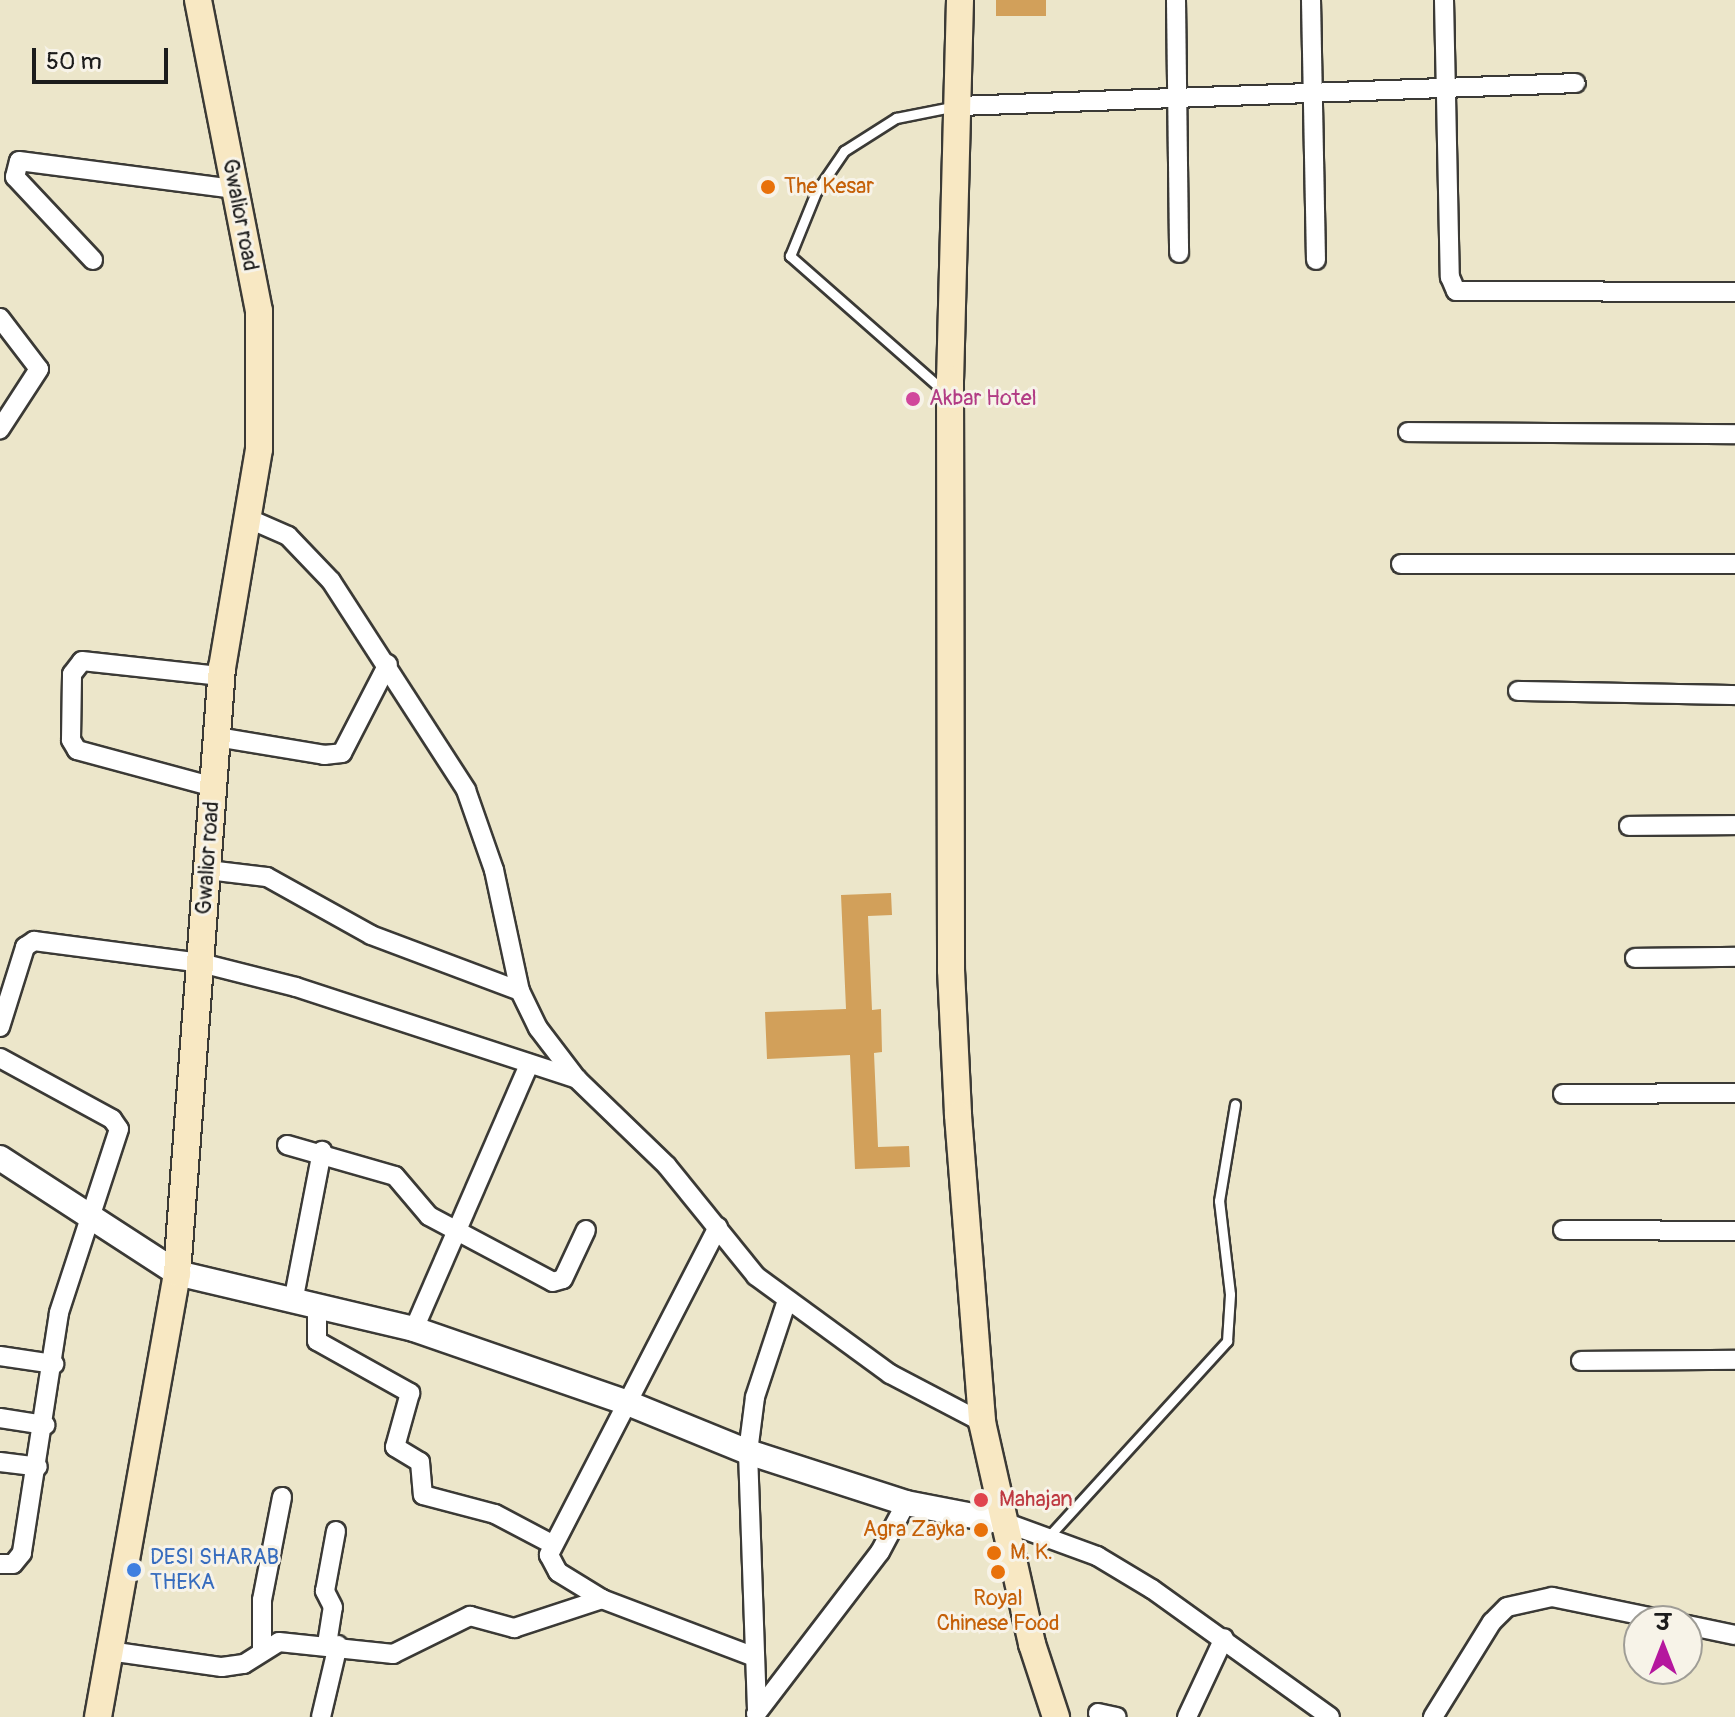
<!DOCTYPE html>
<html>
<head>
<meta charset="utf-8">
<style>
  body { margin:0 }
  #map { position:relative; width:1735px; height:1717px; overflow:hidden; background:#ece6ca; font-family:Pangolin,"Playpen Sans Deva",sans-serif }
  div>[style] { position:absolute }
  .building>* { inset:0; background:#d2a05a; transform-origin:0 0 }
  .roads { filter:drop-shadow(2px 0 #3b3a36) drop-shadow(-2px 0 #3b3a36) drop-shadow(0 2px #3b3a36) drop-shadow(0 -2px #3b3a36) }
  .service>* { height:9px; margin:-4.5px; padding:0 4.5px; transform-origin:4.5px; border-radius:4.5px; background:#fff }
  .minor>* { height:18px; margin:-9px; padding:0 9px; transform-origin:9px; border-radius:9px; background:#fff }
  .tertiary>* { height:24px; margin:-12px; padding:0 12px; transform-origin:12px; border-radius:12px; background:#fff }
  .secondary>* { height:26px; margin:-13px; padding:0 13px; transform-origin:13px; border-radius:13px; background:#f8e8c3 }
  .dots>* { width:22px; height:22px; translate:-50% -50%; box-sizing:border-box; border:4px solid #f7f3e8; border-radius:50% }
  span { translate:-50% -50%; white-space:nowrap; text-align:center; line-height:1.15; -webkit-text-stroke:6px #f7f3e8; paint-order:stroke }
  .food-label { font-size:22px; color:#c56008 }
  .left { translate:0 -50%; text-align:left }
  .right { translate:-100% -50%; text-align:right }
  .street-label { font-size:22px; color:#1c1c1c }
  .hotel-label { font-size:22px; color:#b23c85 }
  .health-label { font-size:22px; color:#be3a42 }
  .shop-label { font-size:22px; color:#366cbe }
  .north { position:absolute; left:1623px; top:1605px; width:80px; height:80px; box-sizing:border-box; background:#f7f3e8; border:2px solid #9f9d96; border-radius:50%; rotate:0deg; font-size:22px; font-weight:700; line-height:32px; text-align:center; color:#1c1c1c }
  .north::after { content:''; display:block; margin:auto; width:28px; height:36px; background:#b5179e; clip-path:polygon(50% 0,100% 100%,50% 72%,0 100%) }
  .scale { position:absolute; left:32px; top:48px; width:136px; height:36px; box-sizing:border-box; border:4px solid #1c1c1c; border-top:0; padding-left:10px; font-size:24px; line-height:28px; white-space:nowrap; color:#1c1c1c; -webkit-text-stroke:6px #f7f3e8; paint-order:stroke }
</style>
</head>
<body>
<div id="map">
  <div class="building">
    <i style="left:996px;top:0;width:50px;height:16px"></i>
    <i style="clip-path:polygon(891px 893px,892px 915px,868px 916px,872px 1010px,881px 1009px,882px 1052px,874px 1053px,878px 1147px,909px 1146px,910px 1167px,855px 1169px,850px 1055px,767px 1059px,765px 1012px,846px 1009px,841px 895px)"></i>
  </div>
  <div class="roads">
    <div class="service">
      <i style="left:946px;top:393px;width:208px;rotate:-138.7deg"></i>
      <i style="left:790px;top:256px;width:69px;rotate:-67.9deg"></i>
      <i style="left:816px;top:192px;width:50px;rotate:-55.7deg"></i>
      <i style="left:844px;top:151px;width:62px;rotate:-32.4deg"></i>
      <i style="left:896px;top:118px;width:61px;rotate:-11.3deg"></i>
      <i style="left:1050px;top:1535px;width:263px;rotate:-47.6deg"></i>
      <i style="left:1227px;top:1341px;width:47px;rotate:-86.3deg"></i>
      <i style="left:1230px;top:1294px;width:94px;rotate:-96.7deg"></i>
      <i style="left:1219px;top:1201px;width:98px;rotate:-80.6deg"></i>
    </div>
    <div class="minor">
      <i style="left:1176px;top:0;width:253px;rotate:89.3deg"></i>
      <i style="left:1311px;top:0;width:260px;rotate:88.9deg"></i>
      <i style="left:1444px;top:0;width:277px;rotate:88.8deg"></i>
      <i style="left:1450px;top:277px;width:15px;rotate:67deg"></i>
      <i style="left:1456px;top:291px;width:279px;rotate:0.2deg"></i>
      <i style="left:959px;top:106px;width:617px;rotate:-2.13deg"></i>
      <i style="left:93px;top:260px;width:114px;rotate:-133.2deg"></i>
      <i style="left:15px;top:177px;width:16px;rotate:-76deg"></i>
      <i style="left:19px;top:161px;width:218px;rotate:7.4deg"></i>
      <i style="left:0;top:318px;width:64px;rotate:52.6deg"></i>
      <i style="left:39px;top:369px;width:72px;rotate:123deg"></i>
      <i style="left:1408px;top:432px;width:327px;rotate:0.4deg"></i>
      <i style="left:247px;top:518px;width:45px;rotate:23.7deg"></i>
      <i style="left:288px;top:536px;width:62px;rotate:46.3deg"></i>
      <i style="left:331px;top:581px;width:249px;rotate:57.1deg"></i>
      <i style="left:466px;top:790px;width:85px;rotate:70.7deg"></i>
      <i style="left:494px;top:870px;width:124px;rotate:77.9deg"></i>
      <i style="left:520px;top:991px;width:41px;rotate:64.1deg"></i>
      <i style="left:538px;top:1028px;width:64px;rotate:52.6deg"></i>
      <i style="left:577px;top:1079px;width:125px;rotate:44deg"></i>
      <i style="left:667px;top:1166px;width:141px;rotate:51deg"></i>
      <i style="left:756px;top:1276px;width:166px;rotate:36.2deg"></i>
      <i style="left:890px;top:1374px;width:104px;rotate:27.6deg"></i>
      <i style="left:1401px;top:564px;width:334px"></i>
      <i style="left:1518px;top:691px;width:217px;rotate:1.1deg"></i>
      <i style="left:217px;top:737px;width:109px;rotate:9.5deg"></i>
      <i style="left:324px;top:755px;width:18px;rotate:-6deg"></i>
      <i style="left:342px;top:753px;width:100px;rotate:-62.7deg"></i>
      <i style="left:214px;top:787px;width:142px;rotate:-164.9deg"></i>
      <i style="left:77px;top:750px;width:12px;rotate:-121deg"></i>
      <i style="left:71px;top:740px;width:66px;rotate:-89.1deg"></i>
      <i style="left:72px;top:674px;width:16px;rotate:-52deg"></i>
      <i style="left:82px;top:661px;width:140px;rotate:6.2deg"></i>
      <i style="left:1629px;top:826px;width:106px;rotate:-0.5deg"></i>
      <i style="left:208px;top:870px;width:59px;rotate:6.8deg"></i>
      <i style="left:267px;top:877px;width:119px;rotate:29.1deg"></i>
      <i style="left:371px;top:935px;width:159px;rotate:20.6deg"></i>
      <i style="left:1635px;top:958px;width:100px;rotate:-0.6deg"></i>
      <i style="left:0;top:1027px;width:84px;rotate:-72.6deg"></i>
      <i style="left:25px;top:947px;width:11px;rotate:-34deg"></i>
      <i style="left:34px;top:941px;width:168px;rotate:7.5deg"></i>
      <i style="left:201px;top:963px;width:98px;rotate:14.2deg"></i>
      <i style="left:296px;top:987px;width:296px;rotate:18.1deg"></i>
      <i style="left:0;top:1058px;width:128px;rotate:28.6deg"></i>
      <i style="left:112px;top:1119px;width:12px;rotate:55deg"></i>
      <i style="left:119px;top:1129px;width:194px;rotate:108.1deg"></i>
      <i style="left:59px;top:1313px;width:243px;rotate:98.8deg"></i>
      <i style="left:22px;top:1553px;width:14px;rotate:129deg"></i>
      <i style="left:13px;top:1564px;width:13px;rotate:180deg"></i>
      <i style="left:1563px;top:1094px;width:172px;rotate:-0.3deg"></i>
      <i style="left:287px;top:1145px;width:112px;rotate:16deg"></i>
      <i style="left:395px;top:1176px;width:52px;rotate:49.6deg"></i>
      <i style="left:429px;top:1216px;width:140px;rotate:28deg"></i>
      <i style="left:553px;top:1282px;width:10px;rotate:-17deg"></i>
      <i style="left:563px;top:1279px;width:54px;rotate:-64.9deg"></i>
      <i style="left:718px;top:1227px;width:369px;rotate:117.3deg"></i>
      <i style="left:549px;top:1555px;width:19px;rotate:62deg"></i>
      <i style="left:558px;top:1572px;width:52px;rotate:31.5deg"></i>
      <i style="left:602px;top:1599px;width:160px;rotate:20.8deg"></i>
      <i style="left:1563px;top:1230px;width:172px;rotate:0.3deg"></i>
      <i style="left:293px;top:1302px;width:154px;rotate:-79.1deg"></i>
      <i style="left:317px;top:1308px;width:33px;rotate:90deg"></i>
      <i style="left:317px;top:1341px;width:107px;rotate:29.2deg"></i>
      <i style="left:410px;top:1393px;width:56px;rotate:105.5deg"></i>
      <i style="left:395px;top:1447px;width:29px;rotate:31deg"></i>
      <i style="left:420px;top:1462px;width:33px;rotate:85deg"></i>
      <i style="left:423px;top:1495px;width:74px;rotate:14.8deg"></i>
      <i style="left:495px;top:1514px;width:64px;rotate:27.8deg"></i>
      <i style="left:414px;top:1329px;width:289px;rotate:-66.5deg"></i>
      <i style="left:0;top:1356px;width:55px;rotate:8.4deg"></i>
      <i style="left:1581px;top:1361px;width:154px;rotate:-0.4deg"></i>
      <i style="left:0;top:1418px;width:46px;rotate:8.8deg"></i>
      <i style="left:0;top:1462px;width:38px;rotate:7deg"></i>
      <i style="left:1004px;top:1522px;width:99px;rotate:20.1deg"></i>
      <i style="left:1097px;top:1556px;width:64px;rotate:31deg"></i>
      <i style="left:1152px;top:1589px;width:219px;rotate:35.7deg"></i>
      <i style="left:1687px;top:1625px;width:49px;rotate:11.8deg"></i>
      <i style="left:327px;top:1644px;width:37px;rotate:-81deg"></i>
      <i style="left:333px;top:1607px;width:18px;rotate:-117deg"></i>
      <i style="left:325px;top:1591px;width:61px;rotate:-79.6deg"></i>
      <i style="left:262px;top:1648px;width:48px;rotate:-90deg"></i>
      <i style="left:262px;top:1600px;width:105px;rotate:-79deg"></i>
      <i style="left:109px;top:1651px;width:114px;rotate:8.1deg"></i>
      <i style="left:222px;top:1667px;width:22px;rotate:-8deg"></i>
      <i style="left:244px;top:1664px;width:41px;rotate:-32.2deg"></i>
      <i style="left:279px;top:1642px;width:115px;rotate:6deg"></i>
      <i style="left:393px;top:1654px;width:86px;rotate:-26.3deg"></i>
      <i style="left:470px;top:1616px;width:46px;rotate:15.3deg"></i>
      <i style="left:514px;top:1628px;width:93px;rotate:-18.2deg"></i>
      <i style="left:757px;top:1710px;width:258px;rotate:-92deg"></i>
      <i style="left:748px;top:1452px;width:55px;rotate:-82.7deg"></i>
      <i style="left:755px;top:1397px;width:102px;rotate:-71.7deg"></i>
      <i style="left:1098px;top:1713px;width:19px;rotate:12deg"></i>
      <i style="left:756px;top:1714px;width:204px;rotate:-52.6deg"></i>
      <i style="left:880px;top:1552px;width:55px;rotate:-62deg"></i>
      <i style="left:321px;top:1717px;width:74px;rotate:-76.7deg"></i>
      <i style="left:1187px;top:1717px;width:87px;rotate:-64.9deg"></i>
      <i style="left:1433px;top:1717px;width:112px;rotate:-58.2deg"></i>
      <i style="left:1492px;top:1622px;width:21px;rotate:-45deg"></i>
      <i style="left:1507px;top:1607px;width:46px;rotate:-12.5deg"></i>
      <i style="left:1552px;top:1597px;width:119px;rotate:11.6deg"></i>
    </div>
    <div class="tertiary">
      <i style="left:0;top:1158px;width:211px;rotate:33deg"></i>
      <i style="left:177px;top:1273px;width:244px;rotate:13.3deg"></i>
      <i style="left:414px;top:1329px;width:223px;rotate:19.1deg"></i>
      <i style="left:625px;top:1402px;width:133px;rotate:22.1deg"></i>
      <i style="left:748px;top:1452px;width:166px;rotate:17.9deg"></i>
      <i style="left:906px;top:1503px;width:100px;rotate:11deg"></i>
    </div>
    <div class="secondary">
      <i style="left:960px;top:0;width:379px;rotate:91.5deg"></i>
      <i style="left:950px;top:379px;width:591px;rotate:89.9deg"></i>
      <i style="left:951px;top:970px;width:145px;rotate:87.2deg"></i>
      <i style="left:958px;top:1115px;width:308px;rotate:85.5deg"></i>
      <i style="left:982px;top:1422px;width:228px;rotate:77.3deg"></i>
      <i style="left:1032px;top:1644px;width:77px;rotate:71.8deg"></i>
      <i style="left:98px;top:1717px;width:451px;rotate:-79.9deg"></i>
      <i style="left:177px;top:1273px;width:607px;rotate:-85.75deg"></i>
      <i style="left:222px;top:668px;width:222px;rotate:-80.4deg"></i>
      <i style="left:259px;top:449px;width:138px;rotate:-90deg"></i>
      <i style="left:259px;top:311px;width:317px;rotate:-101.1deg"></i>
    </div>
  </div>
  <div class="dots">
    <i style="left:768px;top:187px;background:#e8710a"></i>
    <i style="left:913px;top:399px;background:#d1479c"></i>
    <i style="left:981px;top:1500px;background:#e0444e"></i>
    <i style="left:981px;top:1530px;background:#e8710a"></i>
    <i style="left:994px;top:1553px;background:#e8710a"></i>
    <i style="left:134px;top:1570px;background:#3f7fe0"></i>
    <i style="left:998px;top:1572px;background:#e8710a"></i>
  </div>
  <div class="food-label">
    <span class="left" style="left:784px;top:187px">The Kesar</span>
    <span class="right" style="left:965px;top:1530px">Agra Zayka</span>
    <span class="left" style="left:1010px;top:1553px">M. K.</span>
    <span style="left:998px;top:1611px">Royal<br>Chinese Food</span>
  </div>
  <div class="street-label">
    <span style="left:240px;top:215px;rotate:79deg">Gwalior road</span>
    <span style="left:208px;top:858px;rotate:-86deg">Gwalior road</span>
  </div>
  <div class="hotel-label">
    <span class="left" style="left:929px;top:399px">Akbar Hotel</span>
  </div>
  <div class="health-label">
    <span class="left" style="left:999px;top:1500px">Mahajan</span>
  </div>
  <div class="shop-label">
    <span class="left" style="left:150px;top:1570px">DESI SHARAB<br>THEKA</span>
  </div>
  <div class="north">उ</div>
  <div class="scale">50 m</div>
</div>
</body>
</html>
